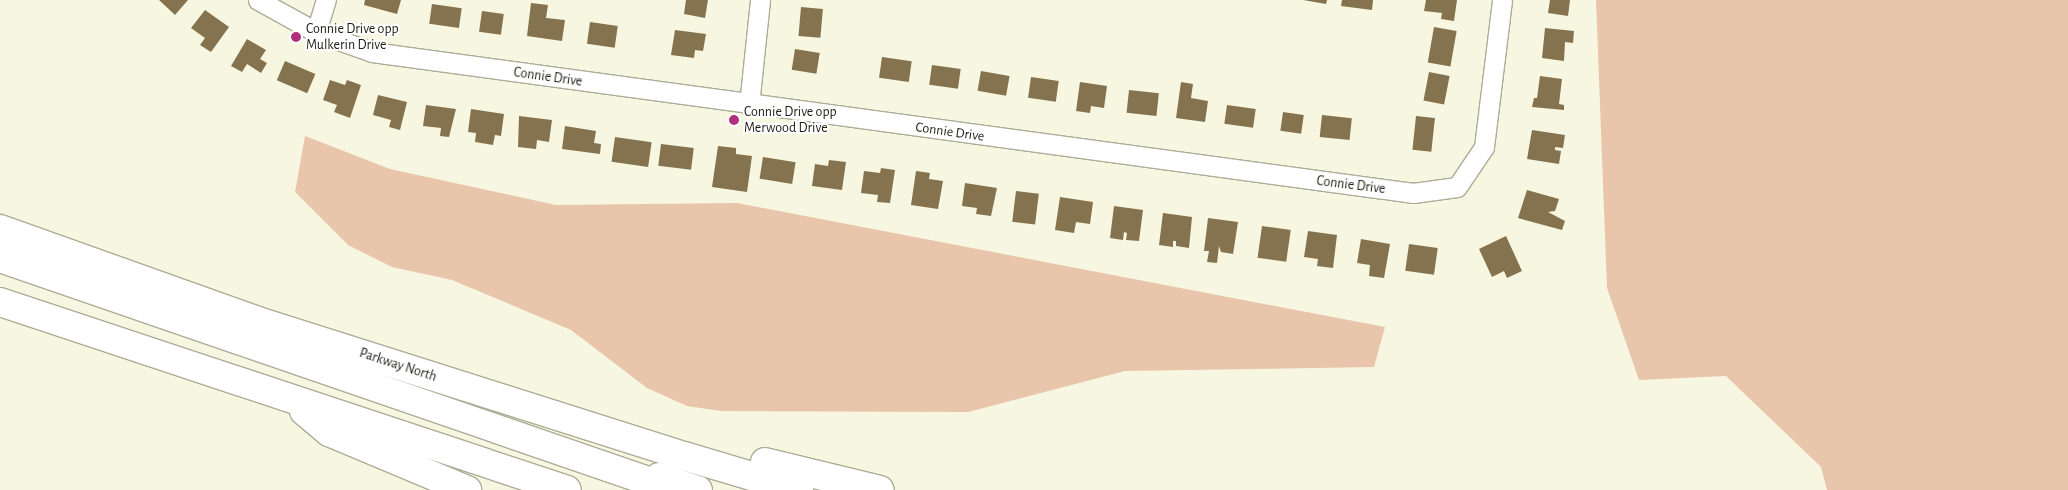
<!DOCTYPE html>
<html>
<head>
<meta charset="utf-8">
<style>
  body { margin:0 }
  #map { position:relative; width:2068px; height:490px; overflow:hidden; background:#f7f7e1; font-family:"Alegreya Sans",sans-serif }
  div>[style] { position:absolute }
  .green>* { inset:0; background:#e8c5ab }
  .building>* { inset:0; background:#85734f; transform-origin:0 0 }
  .roads { filter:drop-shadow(1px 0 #acac98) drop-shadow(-1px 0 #acac98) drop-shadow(0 1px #acac98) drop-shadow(0 -1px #acac98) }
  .minor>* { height:19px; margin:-9.5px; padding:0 9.5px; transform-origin:9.5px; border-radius:9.5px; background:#fff }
  .motorway>* { height:28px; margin:-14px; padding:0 14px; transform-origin:14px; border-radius:14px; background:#fff }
  .dots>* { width:14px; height:14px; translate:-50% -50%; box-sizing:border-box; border:2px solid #fff; border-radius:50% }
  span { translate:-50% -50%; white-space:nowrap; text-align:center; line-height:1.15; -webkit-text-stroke:4px #fff; paint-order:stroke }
  .poi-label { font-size:14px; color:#1d1d15 }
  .left { translate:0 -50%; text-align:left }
  .street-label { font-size:14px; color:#1d1d15 }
</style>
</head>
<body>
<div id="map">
  <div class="green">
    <i style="clip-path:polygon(1596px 0,2068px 0,2068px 490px,1827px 490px,1821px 467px,1726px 376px,1639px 380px,1607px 288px)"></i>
    <i style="clip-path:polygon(305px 136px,390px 169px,556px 205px,737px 203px,1385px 327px,1374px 367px,1125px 371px,968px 412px,721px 411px,687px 406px,647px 388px,571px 330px,452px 280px,392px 267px,348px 245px,295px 192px)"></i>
  </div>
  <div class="building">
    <i style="clip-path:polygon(159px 0,188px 0,175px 15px)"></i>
    <i style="clip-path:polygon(365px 0,401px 0,397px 14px,364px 5px)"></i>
    <i style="clip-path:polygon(686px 0,708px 0,705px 18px,684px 14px)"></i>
    <i style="clip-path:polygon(1303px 0,1327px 0,1326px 4px)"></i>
    <i style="clip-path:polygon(1342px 0,1373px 0,1372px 10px,1341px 6px)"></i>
    <i style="clip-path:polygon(1426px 0,1457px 0,1454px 21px,1441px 19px,1442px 13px,1424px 11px)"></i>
    <i style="clip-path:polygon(1550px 0,1570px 0,1568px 16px,1548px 13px)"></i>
    <i style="clip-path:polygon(531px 3px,548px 5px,546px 18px,565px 20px,562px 41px,527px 36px)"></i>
    <i style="left:432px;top:4px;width:30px;height:20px;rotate:8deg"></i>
    <i style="left:801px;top:7px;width:22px;height:29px;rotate:5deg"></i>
    <i style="clip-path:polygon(205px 10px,229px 27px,211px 52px,200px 45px,205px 38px,191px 28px)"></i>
    <i style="left:482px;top:11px;width:22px;height:21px;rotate:8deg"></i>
    <i style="left:590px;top:22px;width:28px;height:22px;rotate:8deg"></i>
    <i style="left:1434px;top:27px;width:23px;height:36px;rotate:10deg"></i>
    <i style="clip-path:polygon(1545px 28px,1574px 31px,1573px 43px,1565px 42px,1564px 61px,1542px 58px)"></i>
    <i style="clip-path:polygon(675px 30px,706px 34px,703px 51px,695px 50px,694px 58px,671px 55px)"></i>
    <i style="clip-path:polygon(247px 39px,266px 50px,260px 59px,267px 63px,261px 73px,247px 64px,242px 72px,231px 66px)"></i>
    <i style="left:795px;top:49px;width:25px;height:21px;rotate:9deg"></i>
    <i style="left:882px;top:57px;width:30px;height:21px;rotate:8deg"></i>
    <i style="left:285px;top:61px;width:33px;height:21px;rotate:23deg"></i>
    <i style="left:932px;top:65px;width:29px;height:20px;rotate:8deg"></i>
    <i style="left:981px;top:71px;width:29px;height:20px;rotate:10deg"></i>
    <i style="left:1429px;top:72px;width:21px;height:29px;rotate:11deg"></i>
    <i style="clip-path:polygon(1540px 76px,1562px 79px,1559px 104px,1564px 105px,1564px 110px,1532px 107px,1534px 98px,1537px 98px)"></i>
    <i style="left:1031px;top:77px;width:28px;height:21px;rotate:8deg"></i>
    <i style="clip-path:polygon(330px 80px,345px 85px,347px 80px,361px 85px,350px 118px,334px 112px,337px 105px,323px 100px)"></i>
    <i style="clip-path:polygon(1080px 82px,1107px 86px,1104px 108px,1091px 106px,1090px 113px,1076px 111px)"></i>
    <i style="clip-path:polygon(1181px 82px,1193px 84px,1191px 98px,1208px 101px,1205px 122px,1176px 118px)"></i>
    <i style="left:1129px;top:90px;width:30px;height:23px;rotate:6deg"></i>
    <i style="clip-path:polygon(378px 95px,407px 102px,400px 130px,389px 127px,391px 120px,373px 115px)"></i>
    <i style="clip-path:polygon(426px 105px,456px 109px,449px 137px,440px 136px,441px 128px,423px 126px)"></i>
    <i style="left:1227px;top:105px;width:29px;height:19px;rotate:8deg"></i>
    <i style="clip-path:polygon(471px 109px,504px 114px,501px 136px,495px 135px,493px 145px,475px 142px,476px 133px,468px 132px)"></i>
    <i style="left:1283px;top:112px;width:21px;height:19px;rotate:8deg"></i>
    <i style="left:1322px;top:115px;width:30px;height:22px;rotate:6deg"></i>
    <i style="clip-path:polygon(519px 116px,552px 120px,549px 142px,537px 140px,536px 149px,518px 147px)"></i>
    <i style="left:1416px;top:116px;width:19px;height:34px;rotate:6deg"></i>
    <i style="clip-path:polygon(565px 126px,596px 131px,594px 143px,601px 144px,600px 154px,562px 149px)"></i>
    <i style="clip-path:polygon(1532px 130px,1565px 135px,1563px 148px,1555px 147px,1555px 150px,1561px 151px,1559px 164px,1527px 159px)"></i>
    <i style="left:615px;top:137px;width:37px;height:25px;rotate:8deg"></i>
    <i style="left:661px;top:144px;width:33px;height:22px;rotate:7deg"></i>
    <i style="clip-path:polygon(718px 146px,736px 148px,736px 154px,752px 156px,747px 192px,712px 187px)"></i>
    <i style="left:763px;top:157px;width:33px;height:22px;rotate:9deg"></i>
    <i style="clip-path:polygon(829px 160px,846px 162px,842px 190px,812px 186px,815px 164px,828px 166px)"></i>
    <i style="clip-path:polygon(881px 168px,895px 170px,890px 203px,877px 202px,878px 195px,861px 193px,864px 171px,880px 173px)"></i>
    <i style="clip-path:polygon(916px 171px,930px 173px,929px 179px,943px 181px,938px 209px,911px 205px)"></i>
    <i style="clip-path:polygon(965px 183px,997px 188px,991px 216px,976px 214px,977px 208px,962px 206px)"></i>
    <i style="clip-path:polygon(1527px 190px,1559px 199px,1555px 211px,1548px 212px,1565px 221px,1562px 230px,1518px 218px)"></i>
    <i style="left:1016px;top:191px;width:23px;height:31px;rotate:7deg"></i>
    <i style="clip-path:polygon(1060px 197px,1093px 202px,1090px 224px,1076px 222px,1074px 233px,1055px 230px)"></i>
    <i style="clip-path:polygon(1114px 206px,1143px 210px,1139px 241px,1126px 240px,1127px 233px,1124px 232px,1123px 240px,1110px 238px)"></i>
    <i style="clip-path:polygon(1163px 213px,1192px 217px,1189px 248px,1176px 246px,1176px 241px,1173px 241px,1173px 247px,1159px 245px)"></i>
    <i style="clip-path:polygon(1208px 218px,1238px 222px,1233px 254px,1221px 252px,1219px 246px,1217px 263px,1207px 262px,1209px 251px,1204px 251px)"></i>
    <i style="left:1262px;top:226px;width:29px;height:32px;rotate:8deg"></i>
    <i style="clip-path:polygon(1308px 231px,1337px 235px,1333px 268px,1317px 266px,1318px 259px,1304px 257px)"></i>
    <i style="clip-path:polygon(1506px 236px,1522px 271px,1507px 278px,1504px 271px,1492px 277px,1479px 249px)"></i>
    <i style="clip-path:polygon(1361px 239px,1390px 244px,1384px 278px,1369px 276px,1370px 265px,1357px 263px)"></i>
    <i style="left:1409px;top:244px;width:29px;height:27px;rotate:8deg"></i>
  </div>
  <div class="roads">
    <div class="minor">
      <i style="left:258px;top:0;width:66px;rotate:28.9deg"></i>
      <i style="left:316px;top:32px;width:59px;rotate:19.7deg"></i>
      <i style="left:372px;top:52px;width:1051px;rotate:7.71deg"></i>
      <i style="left:1413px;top:193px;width:44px;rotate:-7.8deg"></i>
      <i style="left:1457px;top:187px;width:48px;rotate:-56deg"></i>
      <i style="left:1484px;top:147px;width:148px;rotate:-83deg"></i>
      <i style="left:316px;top:32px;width:34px;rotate:-73deg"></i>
      <i style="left:749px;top:105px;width:106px;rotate:-84deg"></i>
    </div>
    <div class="motorway">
      <i style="left:0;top:229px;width:274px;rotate:19.6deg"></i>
      <i style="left:258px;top:321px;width:447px;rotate:17.6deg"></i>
      <i style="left:684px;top:456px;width:120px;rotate:16.5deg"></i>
      <i style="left:0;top:258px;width:713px;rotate:18.99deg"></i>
      <i style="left:0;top:302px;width:597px;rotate:18.34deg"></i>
      <i style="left:304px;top:411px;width:33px;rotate:40deg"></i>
      <i style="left:329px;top:432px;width:150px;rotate:22.8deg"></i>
      <i style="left:765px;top:462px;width:118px;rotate:13.7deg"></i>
      <i style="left:659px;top:477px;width:41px;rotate:18.4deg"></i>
    </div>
  </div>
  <div class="dots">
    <i style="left:296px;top:37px;background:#b1317f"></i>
    <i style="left:734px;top:120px;background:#b1317f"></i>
  </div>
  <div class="poi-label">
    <span class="left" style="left:306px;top:37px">Connie Drive opp<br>Mulkerin Drive</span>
    <span class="left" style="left:744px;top:120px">Connie Drive opp<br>Merwood Drive</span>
  </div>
  <div class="street-label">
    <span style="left:548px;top:77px;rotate:8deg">Connie Drive</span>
    <span style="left:950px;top:132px;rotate:8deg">Connie Drive</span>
    <span style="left:1351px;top:185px;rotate:7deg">Connie Drive</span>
    <span style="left:398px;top:365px;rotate:18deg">Parkway North</span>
  </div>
</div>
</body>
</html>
